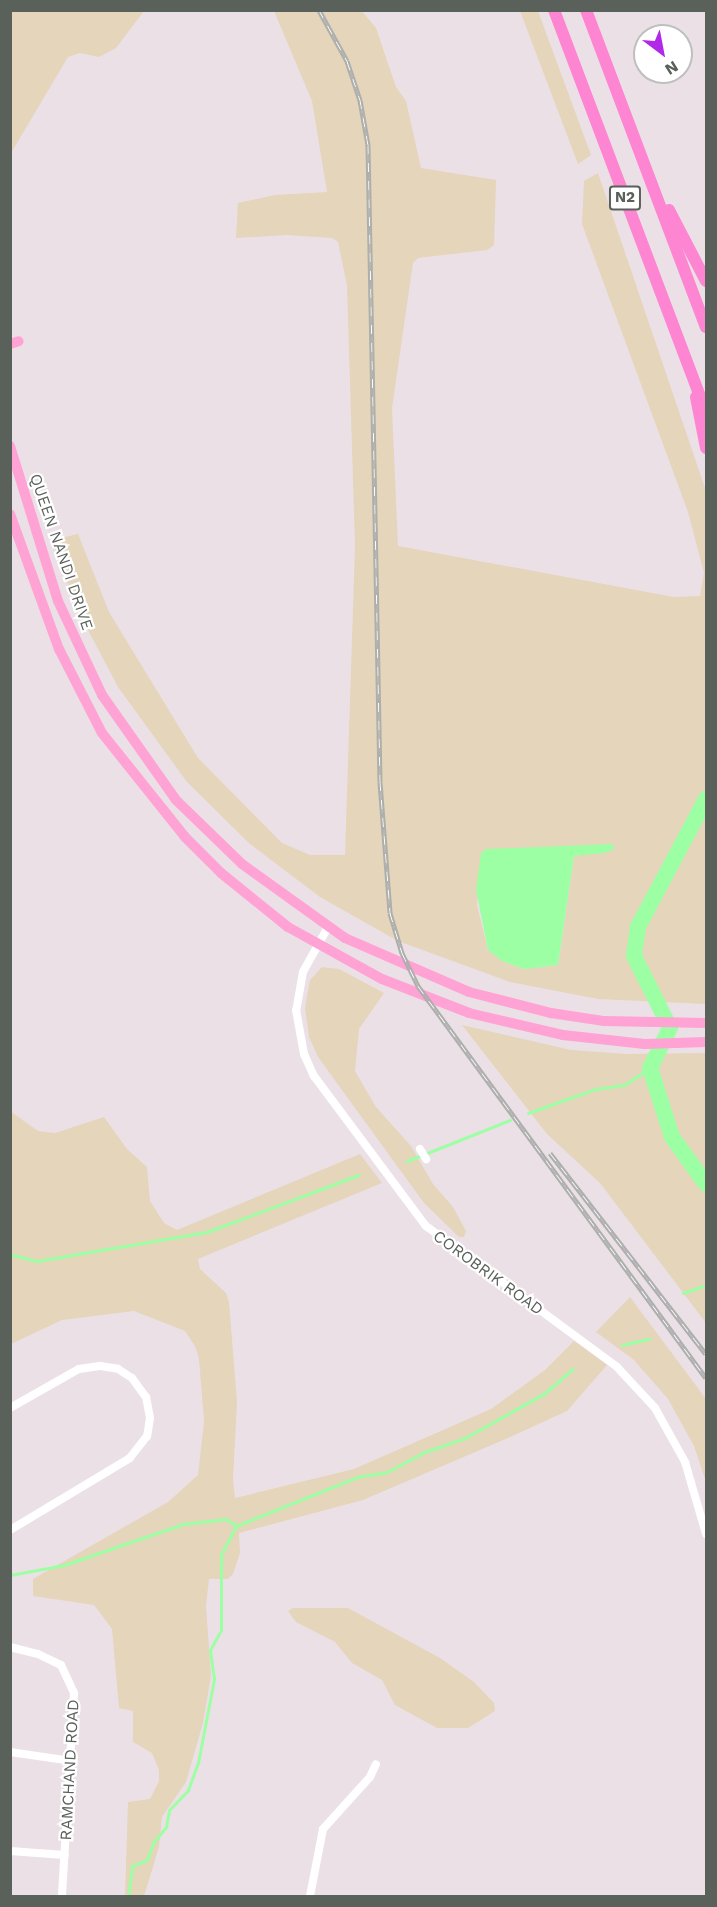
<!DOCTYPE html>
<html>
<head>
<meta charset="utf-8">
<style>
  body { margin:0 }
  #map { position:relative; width:717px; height:1907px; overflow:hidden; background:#ece0e7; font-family:"Work Sans",sans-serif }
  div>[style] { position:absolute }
  .green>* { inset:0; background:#e4d5bb }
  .water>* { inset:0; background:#9dffa3 }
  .stream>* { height:3px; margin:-1.5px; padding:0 1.5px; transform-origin:1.5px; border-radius:1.5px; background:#9dffa3 }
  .river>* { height:16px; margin:-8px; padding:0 8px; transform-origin:8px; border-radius:8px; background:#9dffa3 }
  .minor>* { height:8px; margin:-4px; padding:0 4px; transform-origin:4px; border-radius:4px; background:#fff }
  .major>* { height:10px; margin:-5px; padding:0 5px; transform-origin:5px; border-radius:5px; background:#ffa2d4 }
  .highway>* { height:12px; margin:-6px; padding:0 6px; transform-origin:6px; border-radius:6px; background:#fd85d1 }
  .rail>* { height:5px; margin-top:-2.5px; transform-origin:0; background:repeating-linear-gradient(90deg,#fff 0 9px,#adafad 0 18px); box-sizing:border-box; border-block:2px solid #adafad }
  span { translate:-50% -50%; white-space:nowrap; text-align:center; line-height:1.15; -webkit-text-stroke:4.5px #fff; paint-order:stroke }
  .shield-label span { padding:2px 4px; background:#fff; border:2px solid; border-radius:4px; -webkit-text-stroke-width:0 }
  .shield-label { font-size:15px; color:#59615a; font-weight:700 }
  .street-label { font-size:16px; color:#59615a }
  .frame { position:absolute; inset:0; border:12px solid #59615a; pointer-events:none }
  .north { position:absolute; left:633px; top:24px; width:60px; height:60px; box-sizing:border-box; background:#fff; border:2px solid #bdc0bd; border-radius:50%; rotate:148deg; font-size:16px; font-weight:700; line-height:24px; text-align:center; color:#59615a }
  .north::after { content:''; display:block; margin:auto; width:21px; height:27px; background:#b028e9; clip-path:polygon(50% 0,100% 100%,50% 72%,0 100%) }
</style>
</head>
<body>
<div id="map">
  <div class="green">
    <i style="clip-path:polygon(11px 10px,144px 11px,116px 48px,99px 57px,80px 53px,68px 57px,11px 153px)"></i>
    <i style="clip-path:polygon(evenodd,274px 11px,362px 11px,376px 28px,396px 87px,406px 101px,421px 168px,496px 180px,494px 245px,487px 250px,418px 258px,413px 263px,392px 408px,398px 546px,674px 597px,700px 596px,704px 573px,688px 512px,582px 224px,584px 181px,598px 173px,706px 491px,706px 1004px,598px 999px,510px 982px,398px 941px,320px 897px,250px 844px,187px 782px,118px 687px,77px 609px,52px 540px,78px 534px,109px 612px,198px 758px,282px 843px,310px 855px,345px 855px,355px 546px,347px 285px,338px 242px,332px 238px,286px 235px,236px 238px,238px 203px,275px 195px,327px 192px,312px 101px,274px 11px,613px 844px,604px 852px,574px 856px,558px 965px,524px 969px,502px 961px,488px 950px,477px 905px,481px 853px,613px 844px)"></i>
    <i style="clip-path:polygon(520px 11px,538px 11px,591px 155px,578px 164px)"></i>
    <i style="clip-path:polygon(322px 967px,339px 969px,384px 993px,359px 1029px,355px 1071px,376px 1107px,411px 1146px,433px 1184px,453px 1207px,466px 1231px,464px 1237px,459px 1237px,424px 1203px,318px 1057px,309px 1037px,305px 1008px,310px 980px)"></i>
    <i style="clip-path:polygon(462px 1025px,571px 1050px,627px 1054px,706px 1053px,706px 1323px,600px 1183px,547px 1134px)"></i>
    <i style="clip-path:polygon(10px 1111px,38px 1131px,55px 1133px,104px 1117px,127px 1149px,147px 1167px,150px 1201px,164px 1223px,177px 1230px,360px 1154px,382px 1183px,198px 1259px,200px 1269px,226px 1293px,229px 1302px,237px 1402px,233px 1479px,235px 1498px,354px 1469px,491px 1409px,545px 1370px,574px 1341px,607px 1365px,567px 1411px,508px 1438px,363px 1500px,239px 1533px,240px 1553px,233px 1574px,228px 1579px,209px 1579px,206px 1606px,211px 1676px,203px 1723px,186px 1782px,162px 1817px,159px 1847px,144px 1896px,125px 1896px,128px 1802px,150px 1799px,159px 1781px,159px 1770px,152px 1753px,133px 1742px,133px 1711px,119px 1708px,112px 1629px,94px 1605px,33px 1596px,33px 1579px,168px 1502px,198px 1475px,204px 1421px,199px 1359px,195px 1346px,185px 1331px,134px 1311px,62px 1320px,11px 1344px)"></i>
    <i style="clip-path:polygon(630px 1297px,706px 1399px,706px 1482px,694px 1446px,668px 1399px,634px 1360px,596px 1332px)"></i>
    <i style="clip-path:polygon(293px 1608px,348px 1608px,440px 1658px,474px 1682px,494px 1703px,495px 1711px,468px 1728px,437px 1728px,395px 1705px,382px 1680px,352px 1663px,335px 1642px,296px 1622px,288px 1611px)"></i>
  </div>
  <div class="water">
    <i style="clip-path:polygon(613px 844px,614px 849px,604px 853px,574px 856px,558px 965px,524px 969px,502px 961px,488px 950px,476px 890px,481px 853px,486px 849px)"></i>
  </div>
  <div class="stream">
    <i style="left:528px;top:1113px;width:71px;rotate:-19.7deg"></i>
    <i style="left:595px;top:1089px;width:29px;rotate:-8deg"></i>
    <i style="left:624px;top:1085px;width:31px;rotate:-33deg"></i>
    <i style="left:407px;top:1161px;width:111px;rotate:-21.7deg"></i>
    <i style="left:10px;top:1254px;width:28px;rotate:15deg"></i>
    <i style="left:37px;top:1261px;width:172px;rotate:-9.7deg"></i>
    <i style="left:207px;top:1232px;width:162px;rotate:-20.6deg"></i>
    <i style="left:683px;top:1293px;width:24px;rotate:-19deg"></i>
    <i style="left:622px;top:1345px;width:28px;rotate:-13deg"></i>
    <i style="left:10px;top:1575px;width:55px;rotate:-10.5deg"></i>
    <i style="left:64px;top:1565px;width:126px;rotate:-19deg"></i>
    <i style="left:183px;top:1524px;width:43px;rotate:-6.6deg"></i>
    <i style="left:226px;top:1519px;width:11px;rotate:34deg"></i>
    <i style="left:128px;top:1896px;width:30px;rotate:-82deg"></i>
    <i style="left:132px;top:1866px;width:16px;rotate:-22deg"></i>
    <i style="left:147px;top:1860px;width:18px;rotate:-71deg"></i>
    <i style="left:153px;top:1843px;width:21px;rotate:-51deg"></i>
    <i style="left:166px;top:1827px;width:17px;rotate:-80deg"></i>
    <i style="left:169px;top:1810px;width:28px;rotate:-46deg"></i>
    <i style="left:188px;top:1790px;width:29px;rotate:-70deg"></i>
    <i style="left:198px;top:1763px;width:86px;rotate:-79.2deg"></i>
    <i style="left:214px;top:1679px;width:29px;rotate:-98deg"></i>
    <i style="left:210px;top:1650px;width:23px;rotate:-61deg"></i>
    <i style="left:221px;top:1630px;width:75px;rotate:-90deg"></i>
    <i style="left:221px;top:1555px;width:33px;rotate:-63deg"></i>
    <i style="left:236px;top:1526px;width:131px;rotate:-22deg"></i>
    <i style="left:357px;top:1477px;width:30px;rotate:-9deg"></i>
    <i style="left:387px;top:1472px;width:40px;rotate:-28deg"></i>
    <i style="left:422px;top:1453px;width:46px;rotate:-19.2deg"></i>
    <i style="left:465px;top:1438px;width:92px;rotate:-29.4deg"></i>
    <i style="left:545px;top:1393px;width:37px;rotate:-41deg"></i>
  </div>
  <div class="river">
    <i style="left:706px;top:799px;width:145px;rotate:118deg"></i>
    <i style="left:638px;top:927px;width:29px;rotate:98deg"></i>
    <i style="left:634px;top:956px;width:80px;rotate:63.4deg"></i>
    <i style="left:670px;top:1028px;width:45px;rotate:116.6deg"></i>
    <i style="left:650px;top:1068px;width:6px;rotate:72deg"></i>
    <i style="left:652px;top:1074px;width:66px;rotate:72.4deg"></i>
    <i style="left:672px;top:1137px;width:58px;rotate:54.1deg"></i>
  </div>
  <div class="minor">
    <i style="left:328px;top:927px;width:51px;rotate:119.1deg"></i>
    <i style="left:303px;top:972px;width:39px;rotate:100deg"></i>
    <i style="left:296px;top:1010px;width:45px;rotate:79.7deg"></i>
    <i style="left:304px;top:1054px;width:24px;rotate:66deg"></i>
    <i style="left:314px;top:1076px;width:187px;rotate:53.3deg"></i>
    <i style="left:426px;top:1226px;width:237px;rotate:36.4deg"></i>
    <i style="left:617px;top:1367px;width:56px;rotate:47.2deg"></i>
    <i style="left:655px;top:1408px;width:62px;rotate:60.9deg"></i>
    <i style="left:685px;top:1462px;width:75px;rotate:73.7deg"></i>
    <i style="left:420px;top:1149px;width:12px;rotate:59deg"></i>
    <i style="left:10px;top:1408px;width:79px;rotate:-29.5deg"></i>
    <i style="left:79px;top:1369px;width:21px;rotate:-8deg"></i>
    <i style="left:100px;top:1366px;width:18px;rotate:9deg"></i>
    <i style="left:118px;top:1369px;width:17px;rotate:33deg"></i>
    <i style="left:132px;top:1378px;width:24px;rotate:54deg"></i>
    <i style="left:146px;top:1397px;width:21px;rotate:79deg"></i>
    <i style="left:150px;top:1418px;width:18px;rotate:99deg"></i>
    <i style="left:147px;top:1436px;width:28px;rotate:128deg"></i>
    <i style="left:130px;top:1458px;width:140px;rotate:149deg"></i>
    <i style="left:10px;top:1647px;width:29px;rotate:14deg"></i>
    <i style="left:38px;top:1654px;width:25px;rotate:26deg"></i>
    <i style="left:61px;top:1665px;width:31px;rotate:65deg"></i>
    <i style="left:74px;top:1693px;width:203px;rotate:93.4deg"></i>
    <i style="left:10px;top:1752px;width:63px;rotate:8.3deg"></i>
    <i style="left:10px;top:1851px;width:55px;rotate:4.2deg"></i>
    <i style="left:310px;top:1896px;width:68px;rotate:-79deg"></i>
    <i style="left:323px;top:1829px;width:70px;rotate:-47.9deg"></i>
    <i style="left:370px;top:1777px;width:14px;rotate:-65deg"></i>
  </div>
  <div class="major">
    <i style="left:10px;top:344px;width:9px;rotate:-18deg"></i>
    <i style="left:10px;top:446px;width:162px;rotate:72.8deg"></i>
    <i style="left:58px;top:601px;width:104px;rotate:64.9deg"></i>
    <i style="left:102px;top:695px;width:128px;rotate:54.8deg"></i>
    <i style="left:176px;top:800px;width:92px;rotate:44.1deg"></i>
    <i style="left:242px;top:864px;width:127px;rotate:35.7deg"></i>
    <i style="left:345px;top:938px;width:135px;rotate:23.5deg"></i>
    <i style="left:469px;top:992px;width:85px;rotate:14.4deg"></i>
    <i style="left:551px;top:1013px;width:54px;rotate:8.6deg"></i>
    <i style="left:604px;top:1021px;width:102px;rotate:1.1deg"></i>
    <i style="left:10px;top:514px;width:144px;rotate:70.1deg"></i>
    <i style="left:59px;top:649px;width:94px;rotate:62.9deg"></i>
    <i style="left:102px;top:733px;width:133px;rotate:51.4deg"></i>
    <i style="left:185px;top:837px;width:51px;rotate:45deg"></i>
    <i style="left:221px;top:873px;width:86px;rotate:38.9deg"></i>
    <i style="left:288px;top:927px;width:107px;rotate:29deg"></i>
    <i style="left:382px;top:979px;width:93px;rotate:21.3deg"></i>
    <i style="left:469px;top:1013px;width:97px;rotate:13.2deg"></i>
    <i style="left:563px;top:1035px;width:82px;rotate:6.3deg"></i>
    <i style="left:645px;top:1044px;width:61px;rotate:-1.9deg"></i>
  </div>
  <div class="highway">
    <i style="left:554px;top:10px;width:431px;rotate:69.3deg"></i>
    <i style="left:586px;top:10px;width:339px;rotate:69.3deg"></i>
    <i style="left:669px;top:210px;width:80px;rotate:62.5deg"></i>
    <i style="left:696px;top:397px;width:52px;rotate:78.9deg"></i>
  </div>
  <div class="rail">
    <i style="left:319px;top:10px;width:58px;rotate:61.2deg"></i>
    <i style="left:347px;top:61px;width:41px;rotate:71.6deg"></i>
    <i style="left:360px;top:100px;width:46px;rotate:79.9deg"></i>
    <i style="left:368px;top:145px;width:637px;rotate:88.92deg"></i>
    <i style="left:380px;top:782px;width:131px;rotate:85.6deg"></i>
    <i style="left:390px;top:913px;width:42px;rotate:73.3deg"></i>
    <i style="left:402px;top:953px;width:37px;rotate:64deg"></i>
    <i style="left:418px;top:986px;width:486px;rotate:53.7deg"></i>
    <i style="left:550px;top:1153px;width:254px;rotate:52.2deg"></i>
  </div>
  <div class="shield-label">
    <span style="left:625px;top:198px">N2</span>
  </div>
  <div class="street-label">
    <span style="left:61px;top:552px;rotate:71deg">QUEEN NANDI DRIVE</span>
    <span style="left:488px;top:1273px;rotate:36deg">COROBRIK ROAD</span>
    <span style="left:70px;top:1770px;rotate:-87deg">RAMCHAND ROAD</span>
  </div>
  <div class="frame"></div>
  <div class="north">N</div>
</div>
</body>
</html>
